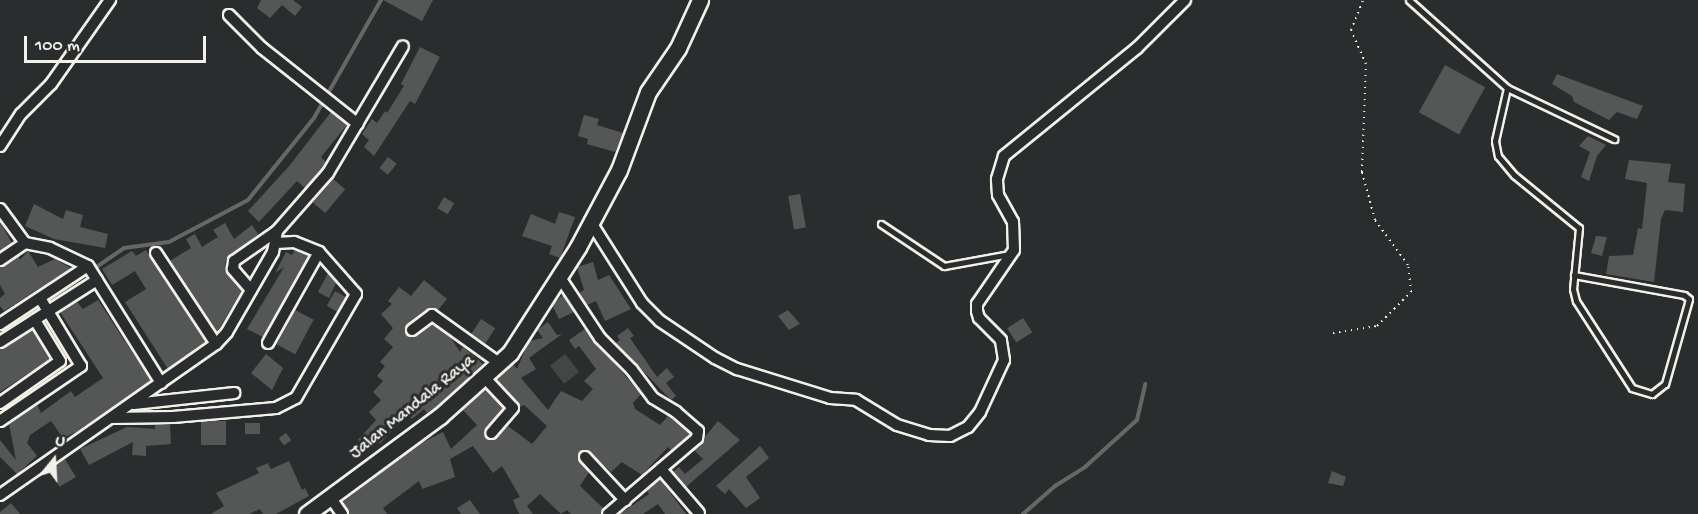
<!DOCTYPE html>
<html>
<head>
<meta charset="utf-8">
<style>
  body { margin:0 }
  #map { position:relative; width:1698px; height:514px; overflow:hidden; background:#2a2d2e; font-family:"Gochi Hand",sans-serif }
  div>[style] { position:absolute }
  .green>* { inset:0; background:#444645; transform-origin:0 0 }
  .stream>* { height:4px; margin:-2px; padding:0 2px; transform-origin:2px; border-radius:2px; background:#676866 }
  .building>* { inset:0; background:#555756; transform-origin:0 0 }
  .path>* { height:2px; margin-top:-1px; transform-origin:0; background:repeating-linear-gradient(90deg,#f4f1e8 0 1.5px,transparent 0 6px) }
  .roads { filter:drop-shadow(2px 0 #f4f1e8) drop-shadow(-2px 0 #f4f1e8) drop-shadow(0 2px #f4f1e8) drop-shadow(0 -2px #f4f1e8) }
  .lane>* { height:5px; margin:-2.5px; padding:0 2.5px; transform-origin:2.5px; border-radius:2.5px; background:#2a2d2e }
  .street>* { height:10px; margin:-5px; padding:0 5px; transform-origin:5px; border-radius:5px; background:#2a2d2e }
  .secondary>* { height:15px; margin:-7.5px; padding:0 7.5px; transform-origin:7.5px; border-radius:7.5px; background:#2a2d2e }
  span { translate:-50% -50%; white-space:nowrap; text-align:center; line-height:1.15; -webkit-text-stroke:6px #2a2d2e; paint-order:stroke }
  .street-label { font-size:18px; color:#f4f1e8 }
  .north { position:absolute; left:24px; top:430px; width:60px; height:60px; -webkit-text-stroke:4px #2a2d2e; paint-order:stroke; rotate:18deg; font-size:16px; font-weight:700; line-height:24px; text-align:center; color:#f4f1e8 }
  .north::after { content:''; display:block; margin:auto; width:21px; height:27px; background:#f4f1e8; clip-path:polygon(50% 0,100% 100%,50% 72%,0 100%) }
  .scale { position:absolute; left:24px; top:36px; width:182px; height:27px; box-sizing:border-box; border:3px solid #f4f1e8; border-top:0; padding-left:8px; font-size:18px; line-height:21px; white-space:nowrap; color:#f4f1e8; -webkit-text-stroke:4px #2a2d2e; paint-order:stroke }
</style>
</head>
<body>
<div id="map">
  <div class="green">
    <i style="left:565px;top:354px;width:23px;height:19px;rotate:52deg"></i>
  </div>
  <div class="stream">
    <i style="left:0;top:333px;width:150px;rotate:-34.4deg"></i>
    <i style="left:124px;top:248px;width:45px;rotate:-7.6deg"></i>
    <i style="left:169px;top:242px;width:89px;rotate:-28deg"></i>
    <i style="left:248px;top:200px;width:105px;rotate:-51.2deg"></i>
    <i style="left:314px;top:118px;width:136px;rotate:-60.4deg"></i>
    <i style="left:1023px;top:514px;width:43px;rotate:-41.2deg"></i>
    <i style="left:1055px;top:486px;width:36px;rotate:-32deg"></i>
    <i style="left:1085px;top:467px;width:70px;rotate:-42.1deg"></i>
    <i style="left:1137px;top:420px;width:37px;rotate:-77deg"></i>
  </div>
  <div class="building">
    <i style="clip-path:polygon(261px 0,293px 0,302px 7px,295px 16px,282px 5px,270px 18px,257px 8px)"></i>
    <i style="clip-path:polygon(383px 0,433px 0,422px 21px)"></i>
    <i style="clip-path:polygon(420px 47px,440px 57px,415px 104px,410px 101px,374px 156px,364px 147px,369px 140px,362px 134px,372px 119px,377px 123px,385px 111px,387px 113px,404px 86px,401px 84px)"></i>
    <i style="left:1445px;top:65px;width:46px;height:54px;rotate:29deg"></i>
    <i style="clip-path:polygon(1557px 74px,1643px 106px,1637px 119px,1617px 112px,1609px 120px,1574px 102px,1572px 96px,1552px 84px)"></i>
    <i style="clip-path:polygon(331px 112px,347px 125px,321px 157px,326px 162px,322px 169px,305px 188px,297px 181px,259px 222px,248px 211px,290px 165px)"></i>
    <i style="clip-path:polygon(584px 115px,599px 119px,597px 125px,623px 133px,615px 152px,587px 144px,588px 139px,578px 136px)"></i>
    <i style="clip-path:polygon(1588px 136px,1606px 145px,1597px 156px,1589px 181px,1581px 177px,1590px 152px,1579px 146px)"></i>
    <i style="left:388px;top:157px;width:11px;height:14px;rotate:38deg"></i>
    <i style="clip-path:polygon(1629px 160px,1671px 164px,1668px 182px,1685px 184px,1683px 212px,1665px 210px,1661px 219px,1654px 282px,1606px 274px,1609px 256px,1633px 255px,1638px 228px,1642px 229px,1647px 183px,1625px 179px)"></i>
    <i style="left:333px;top:179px;width:16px;height:31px;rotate:40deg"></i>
    <i style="left:800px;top:194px;width:34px;height:12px;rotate:80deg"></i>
    <i style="left:444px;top:197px;width:12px;height:13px;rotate:31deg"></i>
    <i style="clip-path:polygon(34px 204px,63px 219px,66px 210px,83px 215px,80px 227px,108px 234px,105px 248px,54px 239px,25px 226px)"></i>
    <i style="clip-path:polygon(559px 212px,575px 217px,560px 258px,549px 254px,552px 246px,522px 236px,531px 214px,555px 224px)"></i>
    <i style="clip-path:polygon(0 222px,12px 243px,0 251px)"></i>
    <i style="clip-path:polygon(225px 223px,234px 239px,252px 225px,258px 234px,225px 262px,227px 273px,242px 291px,217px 332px,170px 261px,191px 248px,186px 239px,195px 234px,202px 247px,218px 237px,213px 230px)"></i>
    <i style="clip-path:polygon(1596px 236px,1607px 237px,1602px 256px,1591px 253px)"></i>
    <i style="clip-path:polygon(146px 250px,206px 342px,168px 369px,125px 302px,146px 289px,135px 271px,112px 285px,102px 269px,132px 251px,136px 256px)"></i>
    <i style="clip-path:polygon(295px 250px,308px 256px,263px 337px,247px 329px,277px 279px,284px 267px,275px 273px,286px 252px,292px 255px)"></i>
    <i style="clip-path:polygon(28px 251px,38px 267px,55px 259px,71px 268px,4px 311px,0 306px,0 298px,5px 294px,0 285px,0 267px,19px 256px,20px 260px)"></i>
    <i style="clip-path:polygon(593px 262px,598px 280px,609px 275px,631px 309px,605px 321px,596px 301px,587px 305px,579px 293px,584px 290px,577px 267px)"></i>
    <i style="clip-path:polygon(328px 273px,336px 283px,329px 298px,318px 292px)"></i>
    <i style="clip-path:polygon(424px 280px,447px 299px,438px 310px,428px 309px,408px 324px,406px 334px,413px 337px,432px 324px,451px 338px,460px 352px,463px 347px,483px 364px,436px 407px,427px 413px,424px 409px,412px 419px,407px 414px,380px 444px,378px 439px,367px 450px,358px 440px,376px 420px,369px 412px,381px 400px,373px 392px,383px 381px,377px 376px,385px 366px,380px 362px,393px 347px,384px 339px,393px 328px,381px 314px,392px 304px,388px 301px,399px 287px,411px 296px)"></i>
    <i style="left:335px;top:291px;width:13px;height:17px;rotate:29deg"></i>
    <i style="clip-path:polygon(563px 295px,574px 312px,559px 319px,552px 305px)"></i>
    <i style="clip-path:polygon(98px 300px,151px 381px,76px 432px,63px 438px,51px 421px,30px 435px,27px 443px,37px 456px,17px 474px,0 457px,0 440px,16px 460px,9px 424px,37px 405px,41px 413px,71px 391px,75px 397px,103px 378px,60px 312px,77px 302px,83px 309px)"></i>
    <i style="left:295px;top:310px;width:21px;height:39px;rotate:28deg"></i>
    <i style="clip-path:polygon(788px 310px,800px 324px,789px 330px,778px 316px)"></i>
    <i style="left:1023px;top:318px;width:17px;height:19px;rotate:57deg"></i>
    <i style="left:481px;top:319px;width:17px;height:18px;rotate:33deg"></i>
    <i style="clip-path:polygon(548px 322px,557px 335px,562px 334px,529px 358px,536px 369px,521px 378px,548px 410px,561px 391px,582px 401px,593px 389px,584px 381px,596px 369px,579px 346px,575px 349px,569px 340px,585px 329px,641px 394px,633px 403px,635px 409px,660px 425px,668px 416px,690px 434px,671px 450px,668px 447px,642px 475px,622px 462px,611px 472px,590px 452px,580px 451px,578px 459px,589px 472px,580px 486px,603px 508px,601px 514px,571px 514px,567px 510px,561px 514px,540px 494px,527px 506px,533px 514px,519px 514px,513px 500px,520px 497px,502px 466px,493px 473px,473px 446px,450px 459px,455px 477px,422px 489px,419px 481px,383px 508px,387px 514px,349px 514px,343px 502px,414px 447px,443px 432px,451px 449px,477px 425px,462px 409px,485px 389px,503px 408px,485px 429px,486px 438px,494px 440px,508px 426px,532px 444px,547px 426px,524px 405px,520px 407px,496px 379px,513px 364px,517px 369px,529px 341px,543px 338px,537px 330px)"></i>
    <i style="clip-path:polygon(628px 328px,634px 336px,630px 338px,657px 377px,667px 368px,674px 377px,666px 383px,676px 396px,671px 400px,616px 343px,620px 340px,617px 336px)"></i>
    <i style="clip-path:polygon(33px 330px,50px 359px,0 392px,0 349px)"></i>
    <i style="clip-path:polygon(266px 354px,283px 368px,272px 390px,251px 373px)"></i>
    <i style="left:226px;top:421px;width:24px;height:25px;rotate:90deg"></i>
    <i style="clip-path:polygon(718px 421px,740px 440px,686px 487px,673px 472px,679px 467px,685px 474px,703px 459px,694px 450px)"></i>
    <i style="left:245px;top:423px;width:15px;height:11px"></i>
    <i style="clip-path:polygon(155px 425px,170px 425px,171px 444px,146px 446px,146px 456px,132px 455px,133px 442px,89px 465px,80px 449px,127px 427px,155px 429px)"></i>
    <i style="left:286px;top:433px;width:9px;height:9px;rotate:54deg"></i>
    <i style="clip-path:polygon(760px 446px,769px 458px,746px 477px,760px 498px,746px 508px,729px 489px,725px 494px,716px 486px)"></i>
    <i style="left:65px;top:459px;width:21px;height:19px;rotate:59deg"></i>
    <i style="clip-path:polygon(289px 461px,302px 490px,305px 488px,309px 496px,276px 514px,263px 514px,260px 509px,249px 514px,211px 514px,224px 506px,216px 493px,259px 473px,256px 468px,268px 463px,271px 469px)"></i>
    <i style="clip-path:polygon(1332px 471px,1346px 477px,1343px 486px,1328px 483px)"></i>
    <i style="clip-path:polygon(660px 479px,686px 514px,665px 514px,658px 504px,643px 514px,620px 514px,649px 494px,647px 491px)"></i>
    <i style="clip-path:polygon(470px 500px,480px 514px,461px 514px,457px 508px)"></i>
    <i style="clip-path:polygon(11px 503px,20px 514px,0 514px,0 512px)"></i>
  </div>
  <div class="path">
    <i style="left:1333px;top:333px;width:45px;rotate:-9deg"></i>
    <i style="left:1377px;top:326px;width:48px;rotate:-45deg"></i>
    <i style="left:1411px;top:292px;width:27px;rotate:-96deg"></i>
    <i style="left:1408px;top:265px;width:56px;rotate:-126.3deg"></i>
    <i style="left:1375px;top:220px;width:50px;rotate:-105.2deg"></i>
    <i style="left:1362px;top:172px;width:108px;rotate:-87.9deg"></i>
    <i style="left:1366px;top:64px;width:37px;rotate:-114deg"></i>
    <i style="left:1351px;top:30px;width:32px;rotate:-68deg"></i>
  </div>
  <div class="roads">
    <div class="lane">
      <i style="left:1409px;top:0;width:132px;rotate:41.9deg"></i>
      <i style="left:1507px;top:88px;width:119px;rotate:25.5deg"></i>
      <i style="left:1507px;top:88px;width:54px;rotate:102.8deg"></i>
      <i style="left:1495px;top:141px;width:15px;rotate:79deg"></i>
      <i style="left:1498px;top:156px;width:25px;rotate:50deg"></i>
      <i style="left:1514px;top:175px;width:84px;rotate:39.2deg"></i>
      <i style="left:1579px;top:228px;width:61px;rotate:95.6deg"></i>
      <i style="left:1573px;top:289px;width:12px;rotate:76deg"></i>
      <i style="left:1576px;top:301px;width:103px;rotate:57.2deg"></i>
      <i style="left:1632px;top:388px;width:21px;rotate:17deg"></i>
      <i style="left:1652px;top:394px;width:16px;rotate:-38deg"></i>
      <i style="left:1665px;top:384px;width:88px;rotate:-74.2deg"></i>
      <i style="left:1689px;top:299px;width:6px;rotate:-141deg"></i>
      <i style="left:1684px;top:295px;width:112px;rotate:-169.7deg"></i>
      <i style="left:881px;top:224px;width:76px;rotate:33.7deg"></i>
      <i style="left:944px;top:266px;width:67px;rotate:-10.3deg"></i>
    </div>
    <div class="street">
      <i style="left:229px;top:15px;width:47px;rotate:45deg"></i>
      <i style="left:262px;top:48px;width:122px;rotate:38.4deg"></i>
      <i style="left:0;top:146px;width:38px;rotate:-57deg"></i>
      <i style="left:21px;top:114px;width:42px;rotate:-45deg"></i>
      <i style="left:51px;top:84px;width:103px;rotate:-54.9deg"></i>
      <i style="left:0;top:209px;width:42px;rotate:53.7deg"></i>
      <i style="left:25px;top:243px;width:25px;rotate:11deg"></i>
      <i style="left:50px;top:248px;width:42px;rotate:25.3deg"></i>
      <i style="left:88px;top:266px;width:138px;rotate:58deg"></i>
      <i style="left:590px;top:221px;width:97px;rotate:57.6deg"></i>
      <i style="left:642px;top:303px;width:25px;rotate:45deg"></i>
      <i style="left:660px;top:321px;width:66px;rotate:33.9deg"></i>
      <i style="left:715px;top:358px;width:25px;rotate:27deg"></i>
      <i style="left:737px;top:369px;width:97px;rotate:17.3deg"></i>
      <i style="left:830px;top:398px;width:26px;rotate:4deg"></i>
      <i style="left:856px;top:400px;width:48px;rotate:31.4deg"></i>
      <i style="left:897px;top:425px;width:34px;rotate:17deg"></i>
      <i style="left:929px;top:435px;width:21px;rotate:3deg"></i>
      <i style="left:950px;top:436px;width:20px;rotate:-27deg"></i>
      <i style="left:968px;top:427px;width:19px;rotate:-51deg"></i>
      <i style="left:980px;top:412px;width:57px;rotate:-65.2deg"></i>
      <i style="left:1004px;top:360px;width:20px;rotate:-99deg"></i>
      <i style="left:1001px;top:340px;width:31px;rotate:-135deg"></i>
      <i style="left:979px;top:318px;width:7px;rotate:-106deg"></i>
      <i style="left:977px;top:311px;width:7px;rotate:-90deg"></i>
      <i style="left:977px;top:304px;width:65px;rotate:-55.6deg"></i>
      <i style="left:1014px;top:250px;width:28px;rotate:-92deg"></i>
      <i style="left:1013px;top:222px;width:31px;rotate:-119deg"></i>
      <i style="left:998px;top:195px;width:16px;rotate:-94deg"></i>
      <i style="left:997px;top:179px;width:24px;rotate:-73deg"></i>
      <i style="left:1004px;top:156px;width:171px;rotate:-39.1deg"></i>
      <i style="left:1137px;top:48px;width:68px;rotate:-45deg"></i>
      <i style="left:156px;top:253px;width:109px;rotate:56.6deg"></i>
      <i style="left:0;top:260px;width:30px;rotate:-34deg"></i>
      <i style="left:559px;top:276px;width:74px;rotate:56.5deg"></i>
      <i style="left:600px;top:338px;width:45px;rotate:45deg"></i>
      <i style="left:632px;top:370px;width:35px;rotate:53deg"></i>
      <i style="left:653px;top:398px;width:27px;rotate:31deg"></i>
      <i style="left:676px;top:412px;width:29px;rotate:41deg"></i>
      <i style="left:698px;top:431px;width:7px;rotate:98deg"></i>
      <i style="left:697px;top:438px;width:117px;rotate:139.5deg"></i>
      <i style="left:251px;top:290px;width:28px;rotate:-131deg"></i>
      <i style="left:233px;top:269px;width:8px;rotate:-83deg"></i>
      <i style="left:234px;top:261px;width:52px;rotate:-34.9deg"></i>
      <i style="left:0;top:324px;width:105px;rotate:-33.4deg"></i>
      <i style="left:412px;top:330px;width:25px;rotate:-37deg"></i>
      <i style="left:432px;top:315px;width:82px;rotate:35.6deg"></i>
      <i style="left:0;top:342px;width:115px;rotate:-32.6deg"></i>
      <i style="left:268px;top:343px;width:104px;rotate:-60.7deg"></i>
      <i style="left:484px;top:377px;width:42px;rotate:46.9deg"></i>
      <i style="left:513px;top:408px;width:33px;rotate:131deg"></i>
      <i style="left:0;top:403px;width:73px;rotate:-35deg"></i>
      <i style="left:60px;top:361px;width:48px;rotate:-121.4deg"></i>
      <i style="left:134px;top:404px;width:101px;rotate:-6.3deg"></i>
      <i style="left:112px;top:418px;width:61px;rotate:-0.9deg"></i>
      <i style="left:173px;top:417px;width:103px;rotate:-5deg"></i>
      <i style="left:276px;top:408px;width:22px;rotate:-27deg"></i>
      <i style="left:296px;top:398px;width:120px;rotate:-60deg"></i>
      <i style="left:356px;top:294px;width:56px;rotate:-131.4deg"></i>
      <i style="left:319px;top:252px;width:27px;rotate:-158deg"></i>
      <i style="left:294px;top:242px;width:18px;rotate:177deg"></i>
      <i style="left:0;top:421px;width:98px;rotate:-34.2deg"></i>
      <i style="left:81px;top:366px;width:79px;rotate:-121.1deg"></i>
      <i style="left:585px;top:457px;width:59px;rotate:47.1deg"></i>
      <i style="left:661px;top:469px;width:58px;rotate:49.2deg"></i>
      <i style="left:0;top:495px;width:264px;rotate:-35deg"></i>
      <i style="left:216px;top:344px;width:16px;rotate:-47deg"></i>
      <i style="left:227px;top:332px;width:92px;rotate:-60.1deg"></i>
      <i style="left:273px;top:252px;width:21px;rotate:-79deg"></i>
      <i style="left:277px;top:231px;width:77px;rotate:-48.7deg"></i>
      <i style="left:328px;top:173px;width:147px;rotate:-59.4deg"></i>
      <i style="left:330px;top:497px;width:21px;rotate:55deg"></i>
    </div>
    <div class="secondary">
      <i style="left:307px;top:514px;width:165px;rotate:-36.4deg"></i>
      <i style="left:440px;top:416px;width:94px;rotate:-42deg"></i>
      <i style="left:510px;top:353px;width:126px;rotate:-57.3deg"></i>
      <i style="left:578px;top:247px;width:87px;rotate:-62deg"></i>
      <i style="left:619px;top:170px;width:83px;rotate:-69.6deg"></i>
      <i style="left:648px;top:92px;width:53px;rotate:-55.7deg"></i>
      <i style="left:678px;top:48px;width:53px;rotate:-65.4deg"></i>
    </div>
  </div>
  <div class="street-label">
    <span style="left:413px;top:408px;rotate:-39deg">Jalan Mandala Raya</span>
  </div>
  <div class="north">U</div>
  <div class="scale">100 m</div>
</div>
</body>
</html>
